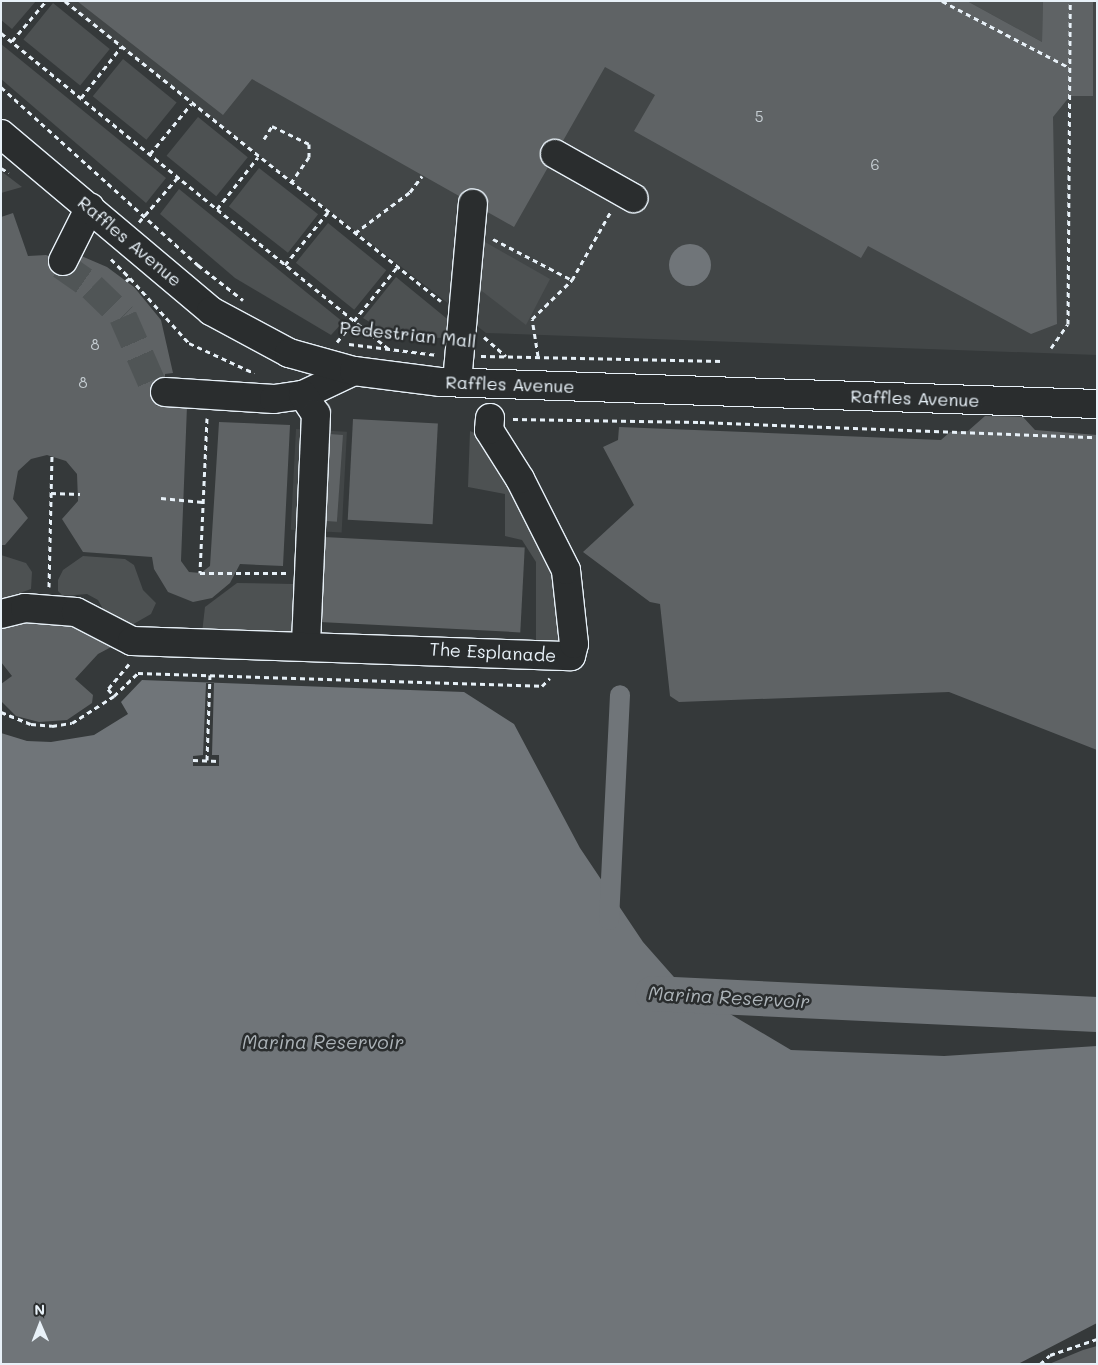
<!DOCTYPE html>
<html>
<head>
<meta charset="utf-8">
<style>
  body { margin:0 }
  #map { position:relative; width:1098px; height:1365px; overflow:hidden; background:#35393a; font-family:Mali,sans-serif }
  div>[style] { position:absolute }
  .built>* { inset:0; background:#424647; transform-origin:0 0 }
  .green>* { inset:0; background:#4d5152; transform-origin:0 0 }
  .water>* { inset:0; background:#707579 }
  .round { border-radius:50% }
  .pier>* { inset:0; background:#35393a }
  .canal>* { height:20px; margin:-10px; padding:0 10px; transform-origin:10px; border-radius:10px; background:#707579 }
  .river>* { height:35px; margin:-17.5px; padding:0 17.5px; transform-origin:17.5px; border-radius:17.5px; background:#707579 }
  .building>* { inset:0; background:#5f6365; transform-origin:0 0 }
  .minor-tunnel>* { height:28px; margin-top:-14px; transform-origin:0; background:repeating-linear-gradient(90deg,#505556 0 28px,transparent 0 42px) }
  .path>* { height:3px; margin-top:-1.5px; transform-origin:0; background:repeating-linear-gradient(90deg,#e8f1f8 0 5px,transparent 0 9px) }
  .roads { filter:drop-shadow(1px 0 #e8f1f8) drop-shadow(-1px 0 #e8f1f8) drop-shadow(0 1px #e8f1f8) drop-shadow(0 -1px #e8f1f8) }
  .minor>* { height:28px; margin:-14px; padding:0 14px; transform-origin:14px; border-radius:14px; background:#2a2d2e }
  .major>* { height:28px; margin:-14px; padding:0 14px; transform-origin:14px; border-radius:14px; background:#2a2d2e }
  span { translate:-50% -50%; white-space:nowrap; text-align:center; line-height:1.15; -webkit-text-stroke:5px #2a2d2e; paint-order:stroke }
  .number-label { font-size:15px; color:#c6ced3 }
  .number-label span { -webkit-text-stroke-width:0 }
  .street-label { font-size:18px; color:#e8f1f8 }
  .water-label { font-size:19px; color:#acb3b8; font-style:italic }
  .frame { position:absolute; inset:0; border:2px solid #e8f1f8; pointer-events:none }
  .north { position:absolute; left:15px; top:1300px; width:50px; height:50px; -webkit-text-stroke:4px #2a2d2e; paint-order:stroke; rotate:359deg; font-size:14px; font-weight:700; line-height:20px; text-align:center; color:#e8f1f8 }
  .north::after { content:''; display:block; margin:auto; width:18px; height:22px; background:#e8f1f8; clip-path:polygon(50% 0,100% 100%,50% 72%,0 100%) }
</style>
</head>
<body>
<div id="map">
  <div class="built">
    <i style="clip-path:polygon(61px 1px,1097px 1px,1097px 355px,486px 333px)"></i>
    <i style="left:296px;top:429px;width:51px;height:101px;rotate:3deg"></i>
  </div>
  <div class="green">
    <i style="clip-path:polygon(1px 1px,36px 1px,12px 29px,1px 20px)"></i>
    <i style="clip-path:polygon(967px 1px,1043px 1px,1042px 42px)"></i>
    <i style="left:53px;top:3px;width:73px;height:47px;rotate:39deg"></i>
    <i style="clip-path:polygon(1px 44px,166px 178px,146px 203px,1px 79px)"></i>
    <i style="left:123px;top:59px;width:69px;height:48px;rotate:39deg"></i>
    <i style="left:198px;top:117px;width:64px;height:50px;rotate:39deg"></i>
    <i style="left:259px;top:168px;width:75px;height:49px;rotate:38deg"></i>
    <i style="clip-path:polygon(1px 171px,22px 187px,1px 193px)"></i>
    <i style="clip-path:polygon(179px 189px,343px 322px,331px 335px,235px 278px,160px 214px)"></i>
    <i style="left:328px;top:223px;width:75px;height:51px;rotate:39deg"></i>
    <i style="clip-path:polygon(478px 238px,550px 279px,526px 325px,474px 285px)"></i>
    <i style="clip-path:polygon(396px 277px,451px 322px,450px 338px,394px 337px,363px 318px)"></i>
    <i style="clip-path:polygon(470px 431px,486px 438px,550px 540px,570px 643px,536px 645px,536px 562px,522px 540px,505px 536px,505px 494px,468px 487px)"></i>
    <i style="clip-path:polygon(1px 555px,26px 563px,32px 572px,31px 589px,1px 600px)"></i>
    <i style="clip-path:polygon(83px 556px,125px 559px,134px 565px,143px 590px,156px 603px,151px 614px,130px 626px,109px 620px,98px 600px,87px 594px,63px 596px,58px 591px,58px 580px,63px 570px)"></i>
    <i style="clip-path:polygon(237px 583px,293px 584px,292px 637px,202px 633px,205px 607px)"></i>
  </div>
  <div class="water">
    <i class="round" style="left:669px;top:244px;width:42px;height:42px"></i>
    <i style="clip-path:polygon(142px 680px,464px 692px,514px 724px,580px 848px,643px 942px,681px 985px,791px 1050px,944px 1056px,1097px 1046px,1097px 1323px,1018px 1364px,1px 1364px,1px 733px,27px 741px,51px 742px,94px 735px,128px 714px,121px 702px)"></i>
  </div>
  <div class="pier">
    <i style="clip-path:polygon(206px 683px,214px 683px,212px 755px,219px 755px,219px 766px,193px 766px,193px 756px,203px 755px)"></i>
  </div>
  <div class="canal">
    <i style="left:609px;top:920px;width:225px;rotate:-87.2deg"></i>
  </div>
  <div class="river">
    <i style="left:652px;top:993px;width:445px;rotate:2.7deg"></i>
  </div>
  <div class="building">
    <i style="clip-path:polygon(77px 1px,967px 1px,1042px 42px,1043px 1px,1093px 1px,1093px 96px,1070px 96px,1053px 117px,1057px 324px,1031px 334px,868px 246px,861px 258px,634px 131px,655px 95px,605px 67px,514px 227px,252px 79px,223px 115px)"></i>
    <i style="clip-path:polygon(13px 213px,28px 256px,46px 255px,74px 265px,79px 255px,107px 267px,134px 287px,161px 320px,173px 373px,165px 374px,164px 404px,187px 406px,181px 561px,189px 572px,201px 573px,210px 566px,219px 422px,290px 425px,283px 566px,240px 564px,230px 583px,212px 598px,193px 602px,168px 592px,154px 569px,152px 557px,83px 552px,62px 519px,78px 501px,77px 474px,66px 461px,47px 455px,31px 459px,18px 471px,13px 499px,28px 518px,5px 545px,1px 545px,1px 217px)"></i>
    <i style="clip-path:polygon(985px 416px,1023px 417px,1035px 430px,1097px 435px,1097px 750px,949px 692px,679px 702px,670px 696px,660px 604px,650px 602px,583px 552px,634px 505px,603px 447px,618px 440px,619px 427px,941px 440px,950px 432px,968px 431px)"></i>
    <i style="left:353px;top:419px;width:85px;height:101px;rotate:3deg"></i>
    <i style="left:329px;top:434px;width:14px;height:87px;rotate:4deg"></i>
    <i style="left:324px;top:537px;width:201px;height:85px;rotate:3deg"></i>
    <i style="clip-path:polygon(69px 619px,115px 645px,98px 654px,75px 679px,93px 695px,92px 703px,67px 720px,39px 722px,16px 716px,1px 701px,1px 684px,12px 676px,1px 662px,1px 624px)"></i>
    <i style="clip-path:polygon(1097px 1346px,1097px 1364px,1049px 1364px,1083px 1350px)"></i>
  </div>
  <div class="minor-tunnel">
    <i style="left:63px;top:261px;width:4px;rotate:117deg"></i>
    <i style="left:61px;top:265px;width:38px;rotate:35deg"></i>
    <i style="left:92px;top:287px;width:43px;rotate:44.1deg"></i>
    <i style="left:123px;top:317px;width:82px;rotate:66.3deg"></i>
    <i style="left:156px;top:392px;width:9px"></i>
  </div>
  <div class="path">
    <i style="left:65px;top:1px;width:481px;rotate:38.6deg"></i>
    <i style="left:942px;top:1px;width:144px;rotate:27.6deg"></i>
    <i style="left:1px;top:33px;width:502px;rotate:39.18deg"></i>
    <i style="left:12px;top:41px;width:52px;rotate:-49.6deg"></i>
    <i style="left:1px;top:87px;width:266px;rotate:42.1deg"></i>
    <i style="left:198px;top:265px;width:57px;rotate:37.9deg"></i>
    <i style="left:81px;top:98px;width:65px;rotate:-51.9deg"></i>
    <i style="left:264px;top:139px;width:15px;rotate:-58deg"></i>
    <i style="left:272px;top:126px;width:41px;rotate:25.9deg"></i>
    <i style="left:309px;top:144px;width:13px;rotate:90deg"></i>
    <i style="left:309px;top:157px;width:32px;rotate:125deg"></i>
    <i style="left:150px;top:154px;width:65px;rotate:-50.6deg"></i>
    <i style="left:1px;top:168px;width:9px;rotate:32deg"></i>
    <i style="left:217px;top:209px;width:66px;rotate:-51.7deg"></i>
    <i style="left:139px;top:222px;width:60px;rotate:-49.1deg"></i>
    <i style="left:355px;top:233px;width:69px;rotate:-36.7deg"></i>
    <i style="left:410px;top:192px;width:20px;rotate:-53deg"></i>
    <i style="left:493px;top:239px;width:89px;rotate:27.4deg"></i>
    <i style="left:111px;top:259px;width:27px;rotate:45deg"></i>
    <i style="left:130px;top:278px;width:5px;rotate:143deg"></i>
    <i style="left:285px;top:265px;width:68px;rotate:-50.9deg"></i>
    <i style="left:130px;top:278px;width:88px;rotate:47.8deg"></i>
    <i style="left:189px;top:343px;width:72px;rotate:24.8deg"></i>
    <i style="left:484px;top:337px;width:29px;rotate:41deg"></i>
    <i style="left:337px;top:342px;width:96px;rotate:-51.3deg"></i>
    <i style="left:349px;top:344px;width:89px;rotate:7.1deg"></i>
    <i style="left:1051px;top:348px;width:29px;rotate:-55deg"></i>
    <i style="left:1068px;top:324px;width:323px;rotate:-89.6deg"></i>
    <i style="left:481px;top:356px;width:241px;rotate:1.2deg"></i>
    <i style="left:538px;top:356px;width:37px;rotate:-99deg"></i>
    <i style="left:532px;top:319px;width:56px;rotate:-44.3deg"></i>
    <i style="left:572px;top:280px;width:79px;rotate:-60.5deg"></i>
    <i style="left:207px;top:418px;width:155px;rotate:92.6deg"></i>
    <i style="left:200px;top:573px;width:86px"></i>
    <i style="left:513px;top:419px;width:187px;rotate:0.9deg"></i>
    <i style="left:700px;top:422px;width:397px;rotate:2.2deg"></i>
    <i style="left:51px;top:493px;width:29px;rotate:2deg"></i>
    <i style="left:161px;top:498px;width:42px;rotate:5.4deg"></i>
    <i style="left:49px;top:587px;width:131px;rotate:-88.7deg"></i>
    <i style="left:129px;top:664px;width:33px;rotate:130deg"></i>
    <i style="left:108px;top:689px;width:9px;rotate:49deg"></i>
    <i style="left:114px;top:696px;width:33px;rotate:-44deg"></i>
    <i style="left:138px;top:673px;width:404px;rotate:1.8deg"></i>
    <i style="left:542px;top:686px;width:11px;rotate:-45deg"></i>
    <i style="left:1px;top:712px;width:32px;rotate:22deg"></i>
    <i style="left:31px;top:724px;width:21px;rotate:5deg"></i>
    <i style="left:52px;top:726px;width:20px;rotate:-9deg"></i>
    <i style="left:72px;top:723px;width:50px;rotate:-32.7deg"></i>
    <i style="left:193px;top:760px;width:26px;rotate:2deg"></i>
    <i style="left:207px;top:760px;width:85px;rotate:-88deg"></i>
    <i style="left:1040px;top:1364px;width:13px;rotate:-42deg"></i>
    <i style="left:1050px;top:1355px;width:50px;rotate:-18.8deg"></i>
  </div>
  <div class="roads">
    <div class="minor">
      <i style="left:555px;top:154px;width:90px;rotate:29.4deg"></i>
      <i style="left:63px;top:261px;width:60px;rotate:-63.4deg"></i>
      <i style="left:457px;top:382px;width:179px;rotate:-84.9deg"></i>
      <i style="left:165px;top:392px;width:109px;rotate:3.7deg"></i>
      <i style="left:274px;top:399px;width:29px;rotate:-8deg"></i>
      <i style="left:303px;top:395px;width:56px;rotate:-25.2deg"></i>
      <i style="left:303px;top:395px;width:23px;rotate:56deg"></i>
      <i style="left:316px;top:414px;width:232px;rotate:92.5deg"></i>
      <i style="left:1px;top:614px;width:25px;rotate:-14deg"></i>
      <i style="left:25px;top:608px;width:51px;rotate:4.5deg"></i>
      <i style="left:76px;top:612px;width:63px;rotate:27.4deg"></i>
      <i style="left:132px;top:641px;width:439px;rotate:2deg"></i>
      <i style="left:571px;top:656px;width:12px;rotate:-76deg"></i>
      <i style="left:574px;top:644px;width:74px;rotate:-96.2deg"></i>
      <i style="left:566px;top:570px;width:102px;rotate:-116.8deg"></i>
      <i style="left:520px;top:479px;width:58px;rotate:-122.3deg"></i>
      <i style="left:489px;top:430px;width:12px;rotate:-85deg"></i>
    </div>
    <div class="major">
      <i style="left:1px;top:134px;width:275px;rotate:40.1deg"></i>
      <i style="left:211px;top:311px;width:89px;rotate:28.3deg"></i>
      <i style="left:289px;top:353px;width:67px;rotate:15.5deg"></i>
      <i style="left:354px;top:371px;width:88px;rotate:7.2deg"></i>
      <i style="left:441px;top:382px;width:656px;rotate:1.92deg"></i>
    </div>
  </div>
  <div class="number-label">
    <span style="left:759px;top:117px">5</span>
    <span style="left:875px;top:165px">6</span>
    <span style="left:95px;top:345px">8</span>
    <span style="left:83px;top:383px">8</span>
  </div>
  <div class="street-label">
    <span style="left:130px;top:241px;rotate:40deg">Raffles Avenue</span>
    <span style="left:408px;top:334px;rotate:6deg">Pedestrian Mall</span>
    <span style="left:510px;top:384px;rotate:2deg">Raffles Avenue</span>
    <span style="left:915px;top:398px;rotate:2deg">Raffles Avenue</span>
    <span style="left:493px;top:652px;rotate:3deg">The Esplanade</span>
  </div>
  <div class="water-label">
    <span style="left:729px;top:997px;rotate:3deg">Marina Reservoir</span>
    <span style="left:323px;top:1042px">Marina Reservoir</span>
  </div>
  <div class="frame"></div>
  <div class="north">N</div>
</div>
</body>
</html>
